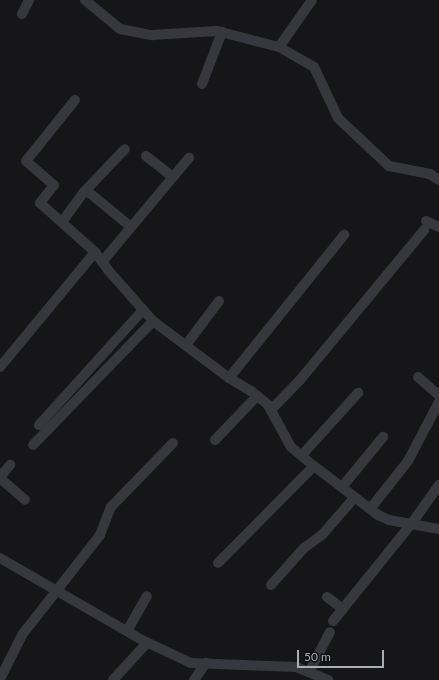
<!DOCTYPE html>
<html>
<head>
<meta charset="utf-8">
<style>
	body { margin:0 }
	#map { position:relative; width:439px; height:680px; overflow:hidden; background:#161618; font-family:Lato,sans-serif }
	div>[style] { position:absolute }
	.minor>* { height:10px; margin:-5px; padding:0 5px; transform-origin:5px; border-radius:5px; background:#37383d }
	span { translate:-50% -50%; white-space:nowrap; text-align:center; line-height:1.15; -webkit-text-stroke:3px #111113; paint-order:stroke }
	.scale { position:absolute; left:297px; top:650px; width:87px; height:18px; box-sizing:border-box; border:2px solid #a8adb8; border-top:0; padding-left:5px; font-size:12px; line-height:14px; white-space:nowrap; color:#a8adb8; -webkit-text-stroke:3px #111113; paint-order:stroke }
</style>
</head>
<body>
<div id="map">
	<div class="minor">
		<i style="left:85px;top:0;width:45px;rotate:39.6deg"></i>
		<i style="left:120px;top:29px;width:33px;rotate:11deg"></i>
		<i style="left:152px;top:35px;width:65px;rotate:-3.5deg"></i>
		<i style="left:217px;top:31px;width:64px;rotate:14.5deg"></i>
		<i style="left:279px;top:47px;width:40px;rotate:29.7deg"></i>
		<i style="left:314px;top:67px;width:56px;rotate:64.8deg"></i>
		<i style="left:338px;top:118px;width:70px;rotate:43.3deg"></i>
		<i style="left:389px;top:166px;width:42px;rotate:11deg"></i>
		<i style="left:430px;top:174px;width:11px;rotate:34deg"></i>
		<i style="left:22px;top:14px;width:16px;rotate:-63deg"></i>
		<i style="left:279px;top:47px;width:57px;rotate:-54.9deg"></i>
		<i style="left:202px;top:84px;width:56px;rotate:-69deg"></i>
		<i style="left:75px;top:100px;width:78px;rotate:128.8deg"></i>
		<i style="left:26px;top:161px;width:37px;rotate:41deg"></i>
		<i style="left:54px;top:185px;width:23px;rotate:128deg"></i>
		<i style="left:40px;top:203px;width:74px;rotate:41.7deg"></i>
		<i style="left:146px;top:156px;width:34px;rotate:38deg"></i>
		<i style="left:86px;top:190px;width:58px;rotate:39.4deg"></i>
		<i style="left:426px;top:221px;width:14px;rotate:25deg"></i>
		<i style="left:62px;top:222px;width:37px;rotate:-54deg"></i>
		<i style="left:84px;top:192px;width:59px;rotate:-46.4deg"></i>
		<i style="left:102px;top:262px;width:136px;rotate:-50.1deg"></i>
		<i style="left:186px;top:345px;width:55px;rotate:-53.1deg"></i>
		<i style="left:0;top:367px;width:149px;rotate:-50.4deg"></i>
		<i style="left:95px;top:252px;width:22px;rotate:54deg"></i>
		<i style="left:108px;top:270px;width:68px;rotate:48.6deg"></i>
		<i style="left:153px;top:321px;width:95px;rotate:36.9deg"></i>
		<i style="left:229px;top:378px;width:26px;rotate:31deg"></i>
		<i style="left:251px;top:391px;width:22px;rotate:39deg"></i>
		<i style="left:268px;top:405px;width:48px;rotate:61.3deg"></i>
		<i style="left:291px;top:447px;width:30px;rotate:40deg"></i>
		<i style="left:314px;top:466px;width:81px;rotate:37.4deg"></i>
		<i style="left:378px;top:515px;width:12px;rotate:24deg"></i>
		<i style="left:389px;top:520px;width:51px;rotate:10.2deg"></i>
		<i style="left:418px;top:377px;width:28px;rotate:41deg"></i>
		<i style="left:229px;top:378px;width:184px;rotate:-51.2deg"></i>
		<i style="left:271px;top:410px;width:42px;rotate:-46deg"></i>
		<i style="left:300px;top:380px;width:195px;rotate:-50.4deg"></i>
		<i style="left:39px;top:425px;width:155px;rotate:-47.9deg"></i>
		<i style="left:215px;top:440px;width:61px;rotate:-46.3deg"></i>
		<i style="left:33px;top:445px;width:173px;rotate:-45.9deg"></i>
		<i style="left:302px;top:455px;width:84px;rotate:-47.9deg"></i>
		<i style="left:0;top:477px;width:16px;rotate:-50deg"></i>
		<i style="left:0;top:478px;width:33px;rotate:41deg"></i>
		<i style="left:342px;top:487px;width:65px;rotate:-50.6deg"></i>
		<i style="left:370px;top:509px;width:61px;rotate:-51.6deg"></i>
		<i style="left:408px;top:461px;width:67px;rotate:-62.3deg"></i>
		<i style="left:0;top:558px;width:164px;rotate:30deg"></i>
		<i style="left:142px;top:640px;width:54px;rotate:25.1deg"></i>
		<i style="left:191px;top:663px;width:105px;rotate:2.2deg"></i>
		<i style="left:296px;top:667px;width:35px;rotate:22deg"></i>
		<i style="left:218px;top:563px;width:136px;rotate:-45.3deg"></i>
		<i style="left:271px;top:585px;width:50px;rotate:-48.3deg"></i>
		<i style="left:304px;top:548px;width:22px;rotate:-36deg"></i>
		<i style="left:322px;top:535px;width:49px;rotate:-49.1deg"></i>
		<i style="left:327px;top:597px;width:20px;rotate:37deg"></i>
		<i style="left:333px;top:621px;width:126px;rotate:-51.1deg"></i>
		<i style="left:412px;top:523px;width:47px;rotate:-54.6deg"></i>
		<i style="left:127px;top:631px;width:40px;rotate:-60.3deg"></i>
		<i style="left:309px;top:672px;width:45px;rotate:-62.3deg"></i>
		<i style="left:0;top:679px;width:49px;rotate:-63.4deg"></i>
		<i style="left:22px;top:635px;width:127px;rotate:-52deg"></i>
		<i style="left:100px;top:535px;width:30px;rotate:-69deg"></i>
		<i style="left:111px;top:507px;width:89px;rotate:-45.9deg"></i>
		<i style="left:113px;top:680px;width:50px;rotate:-47.4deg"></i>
		<i style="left:194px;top:680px;width:21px;rotate:-55deg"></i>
	</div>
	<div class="scale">50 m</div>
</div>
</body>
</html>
